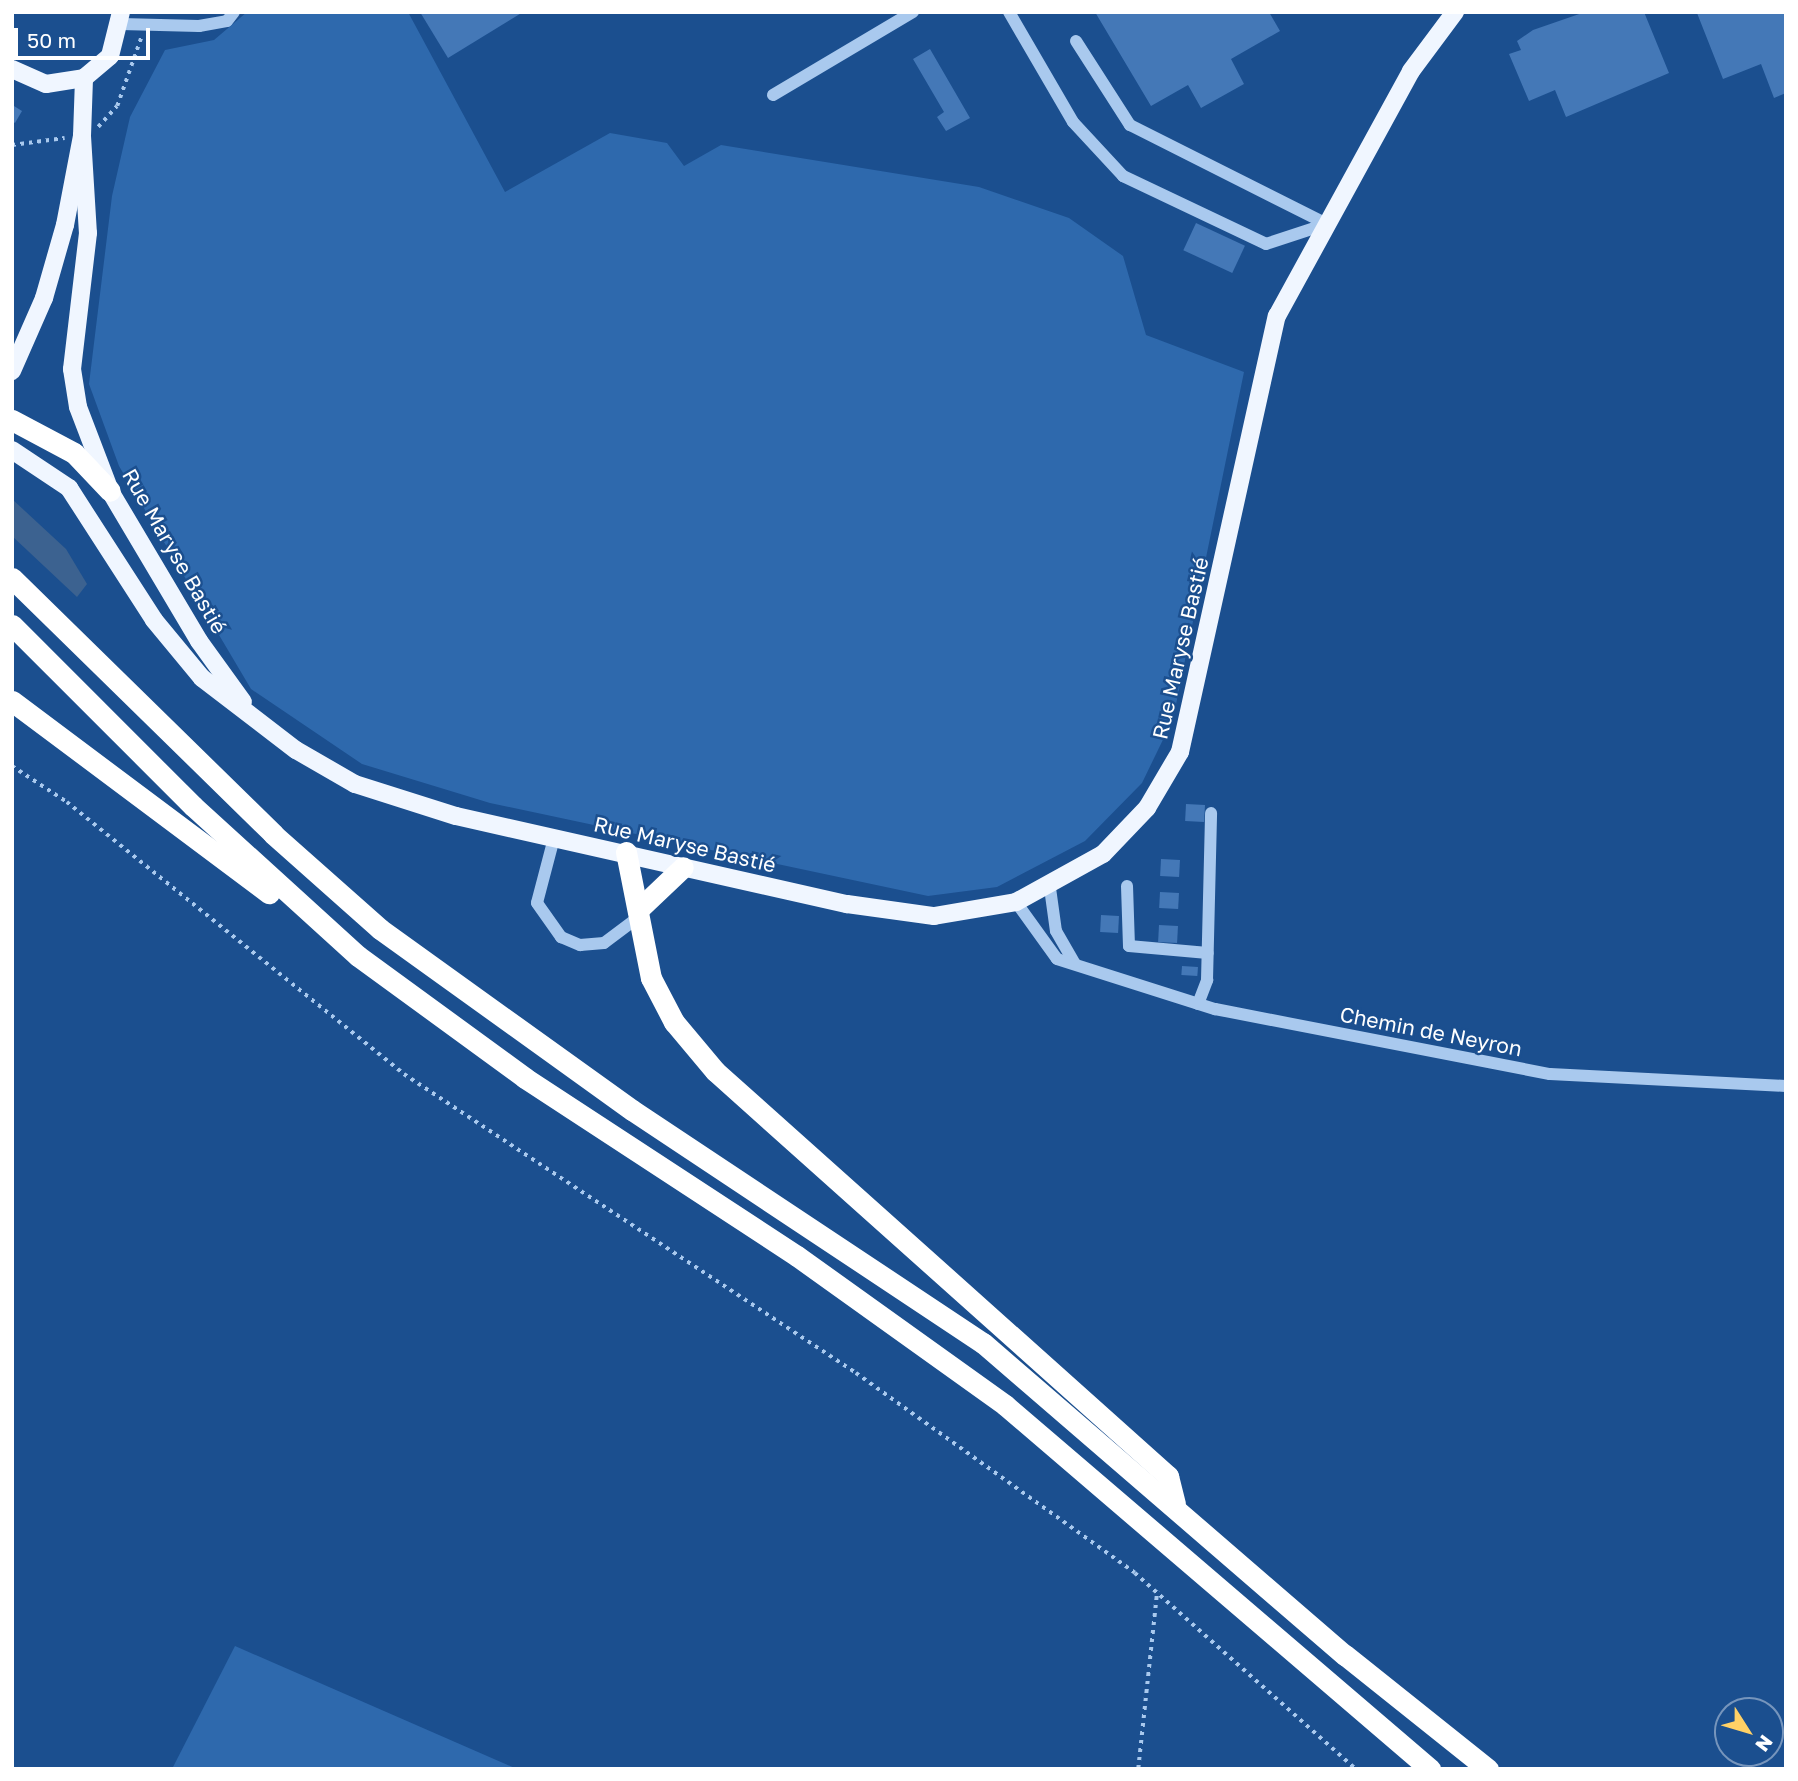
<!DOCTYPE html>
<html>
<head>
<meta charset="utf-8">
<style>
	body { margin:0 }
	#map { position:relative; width:1798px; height:1781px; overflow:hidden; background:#1b4f8f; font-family:"Golos Text",sans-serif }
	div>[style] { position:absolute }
	.green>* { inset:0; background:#2e69ad }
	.water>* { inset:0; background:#3c6290 }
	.building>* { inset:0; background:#4478b7; transform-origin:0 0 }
	.path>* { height:3.5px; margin-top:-1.75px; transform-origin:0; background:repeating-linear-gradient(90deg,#a9c9ee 0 3.5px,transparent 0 8.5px) }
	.minor>* { height:12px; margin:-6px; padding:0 6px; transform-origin:6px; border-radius:6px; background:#a9c9ee }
	.major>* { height:18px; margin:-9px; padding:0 9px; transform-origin:9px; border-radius:9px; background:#f0f6ff }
	.highway>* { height:21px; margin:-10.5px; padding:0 10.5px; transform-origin:10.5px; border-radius:10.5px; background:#fff }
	span { translate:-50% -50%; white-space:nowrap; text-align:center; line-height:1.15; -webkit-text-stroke:5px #1b4f8f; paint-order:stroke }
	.street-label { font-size:21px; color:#fff }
	.frame { position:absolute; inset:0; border:14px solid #fff; pointer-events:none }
	.north { position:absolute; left:1714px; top:1697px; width:70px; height:70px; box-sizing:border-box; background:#1b4f8f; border:2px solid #7695bc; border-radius:50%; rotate:127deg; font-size:19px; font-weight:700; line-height:28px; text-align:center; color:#fff }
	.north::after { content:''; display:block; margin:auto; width:24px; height:32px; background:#ffd166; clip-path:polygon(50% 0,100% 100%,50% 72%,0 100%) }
	.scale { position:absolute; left:14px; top:28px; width:136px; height:32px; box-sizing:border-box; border:4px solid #fff; border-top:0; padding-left:9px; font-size:21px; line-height:24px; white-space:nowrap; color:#fff; -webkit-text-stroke:5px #1b4f8f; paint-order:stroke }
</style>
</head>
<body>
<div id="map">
	<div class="green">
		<i style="clip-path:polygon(247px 12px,408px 12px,505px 192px,610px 133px,667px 143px,684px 166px,721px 145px,979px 187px,1069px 218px,1123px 256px,1146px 335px,1244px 372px,1173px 719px,1142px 783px,1085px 841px,997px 887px,928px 896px,490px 803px,362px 764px,251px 689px,119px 466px,89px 384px,112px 196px,130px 117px,165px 50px,214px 40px)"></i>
		<i style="clip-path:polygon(235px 1646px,517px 1769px,172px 1769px)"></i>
	</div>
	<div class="water">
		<i style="clip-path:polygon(12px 499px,66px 549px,87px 584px,77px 597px,12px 536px)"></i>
	</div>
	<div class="building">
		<i style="clip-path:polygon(420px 12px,523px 12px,448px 58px)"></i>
		<i style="clip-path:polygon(1095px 12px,1269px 12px,1280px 31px,1231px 59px,1244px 84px,1201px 108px,1188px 85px,1151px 106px)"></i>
		<i style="clip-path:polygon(1585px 12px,1644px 12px,1669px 73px,1566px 117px,1555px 90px,1529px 101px,1509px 54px,1521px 50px,1517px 41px,1533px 30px)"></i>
		<i style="clip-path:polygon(1786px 12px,1786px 93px,1774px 98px,1761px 64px,1723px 79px,1697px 13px)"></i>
		<i style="clip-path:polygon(930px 49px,970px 118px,946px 131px,937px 117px,944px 112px,913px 59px)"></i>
		<i style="clip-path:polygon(14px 106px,22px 111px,15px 123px,12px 121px)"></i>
		<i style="left:1196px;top:223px;width:54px;height:30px;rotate:25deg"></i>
		<i style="left:1186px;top:804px;width:19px;height:17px;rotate:3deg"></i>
		<i style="left:1161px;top:859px;width:19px;height:17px;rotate:3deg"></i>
		<i style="left:1160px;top:892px;width:19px;height:16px;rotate:3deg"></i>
		<i style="left:1101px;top:915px;width:18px;height:17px;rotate:3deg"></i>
		<i style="left:1159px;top:925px;width:19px;height:17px;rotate:3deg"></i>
		<i style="left:1182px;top:966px;width:16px;height:9px;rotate:4deg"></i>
	</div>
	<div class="path">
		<i style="left:98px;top:127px;width:28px;rotate:-48deg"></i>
		<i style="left:117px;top:106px;width:72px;rotate:-70.6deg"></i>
		<i style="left:12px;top:145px;width:53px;rotate:-7.5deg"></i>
		<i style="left:12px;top:766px;width:66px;rotate:33.2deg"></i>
		<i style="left:67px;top:802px;width:433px;rotate:38.9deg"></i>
		<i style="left:404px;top:1074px;width:542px;rotate:33.48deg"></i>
		<i style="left:856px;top:1373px;width:343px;rotate:35.6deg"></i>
		<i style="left:1135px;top:1573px;width:295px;rotate:41.6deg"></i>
		<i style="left:1138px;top:1769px;width:179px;rotate:-83.9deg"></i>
	</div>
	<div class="minor">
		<i style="left:1009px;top:12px;width:127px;rotate:59.8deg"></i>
		<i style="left:1073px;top:122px;width:74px;rotate:47.2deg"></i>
		<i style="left:1123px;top:176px;width:158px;rotate:25.4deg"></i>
		<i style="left:1266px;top:244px;width:64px;rotate:-18.2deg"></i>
		<i style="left:121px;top:24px;width:78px;rotate:1.5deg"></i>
		<i style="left:199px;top:26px;width:28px;rotate:-10deg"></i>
		<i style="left:227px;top:21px;width:11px;rotate:-52deg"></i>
		<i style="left:1076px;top:41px;width:100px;rotate:57.3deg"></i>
		<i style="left:1130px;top:125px;width:220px;rotate:26.7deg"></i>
		<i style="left:773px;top:95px;width:163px;rotate:-30.7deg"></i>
		<i style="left:554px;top:838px;width:67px;rotate:104.7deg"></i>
		<i style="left:537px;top:903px;width:42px;rotate:54.8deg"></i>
		<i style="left:561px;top:937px;width:21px;rotate:23deg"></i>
		<i style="left:580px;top:945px;width:24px;rotate:-5deg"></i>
		<i style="left:604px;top:943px;width:45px;rotate:-36.9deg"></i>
		<i style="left:1127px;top:886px;width:60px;rotate:88.1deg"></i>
		<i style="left:1129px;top:946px;width:79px;rotate:5.1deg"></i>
		<i style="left:1050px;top:888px;width:43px;rotate:82.1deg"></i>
		<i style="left:1056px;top:931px;width:38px;rotate:60deg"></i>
		<i style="left:1016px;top:902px;width:70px;rotate:54.3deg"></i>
		<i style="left:1057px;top:959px;width:166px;rotate:17.6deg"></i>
		<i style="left:1215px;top:1009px;width:341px;rotate:11deg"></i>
		<i style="left:1550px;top:1074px;width:236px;rotate:2.9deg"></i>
		<i style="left:1198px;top:1004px;width:26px;rotate:-69deg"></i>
		<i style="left:1207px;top:980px;width:167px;rotate:-88.6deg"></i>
	</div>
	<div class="major">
		<i style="left:12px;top:69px;width:37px;rotate:24deg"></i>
		<i style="left:46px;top:84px;width:38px;rotate:-9deg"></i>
		<i style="left:84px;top:78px;width:34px;rotate:-40deg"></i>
		<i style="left:110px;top:56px;width:45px;rotate:-76deg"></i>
		<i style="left:82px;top:136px;width:97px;rotate:86.5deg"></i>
		<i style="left:88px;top:233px;width:137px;rotate:96.7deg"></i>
		<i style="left:72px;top:369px;width:38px;rotate:81deg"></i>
		<i style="left:78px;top:407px;width:90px;rotate:69.1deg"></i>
		<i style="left:110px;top:491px;width:174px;rotate:59.3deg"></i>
		<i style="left:199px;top:641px;width:75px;rotate:54.2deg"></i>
		<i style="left:12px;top:371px;width:80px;rotate:-66.3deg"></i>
		<i style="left:44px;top:298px;width:76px;rotate:-74deg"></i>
		<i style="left:65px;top:225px;width:91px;rotate:-79.2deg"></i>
		<i style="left:82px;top:136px;width:58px;rotate:-88deg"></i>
		<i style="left:12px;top:450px;width:69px;rotate:33.7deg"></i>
		<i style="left:69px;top:488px;width:157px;rotate:57.2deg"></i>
		<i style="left:154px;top:620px;width:75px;rotate:50.4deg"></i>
		<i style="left:202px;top:678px;width:118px;rotate:37.5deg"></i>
		<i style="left:296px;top:750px;width:68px;rotate:30deg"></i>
		<i style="left:355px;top:784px;width:106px;rotate:17.6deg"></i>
		<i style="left:456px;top:816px;width:401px;rotate:12.7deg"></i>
		<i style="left:847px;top:904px;width:88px;rotate:7.9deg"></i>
		<i style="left:934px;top:916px;width:83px;rotate:-9.7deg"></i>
		<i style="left:1016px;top:902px;width:99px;rotate:-28.9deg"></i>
		<i style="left:1103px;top:854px;width:64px;rotate:-46.3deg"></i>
		<i style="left:1147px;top:808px;width:65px;rotate:-59.5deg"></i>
		<i style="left:1180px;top:752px;width:447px;rotate:-77.5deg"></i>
		<i style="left:1277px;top:316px;width:279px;rotate:-61.3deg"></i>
		<i style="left:1411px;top:71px;width:74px;rotate:-53.3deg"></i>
	</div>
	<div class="highway">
		<i style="left:12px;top:420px;width:70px;rotate:28deg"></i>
		<i style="left:74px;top:453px;width:52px;rotate:46.5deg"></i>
		<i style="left:12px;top:578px;width:366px;rotate:44.4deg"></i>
		<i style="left:273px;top:834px;width:143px;rotate:41.6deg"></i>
		<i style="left:380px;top:929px;width:310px;rotate:35.7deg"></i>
		<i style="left:632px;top:1110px;width:421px;rotate:33.6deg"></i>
		<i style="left:983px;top:1343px;width:478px;rotate:40.8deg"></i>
		<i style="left:1345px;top:1655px;width:183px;rotate:38.6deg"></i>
		<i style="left:12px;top:625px;width:256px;rotate:45deg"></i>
		<i style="left:193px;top:806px;width:223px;rotate:42.3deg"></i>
		<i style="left:358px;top:956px;width:207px;rotate:36.1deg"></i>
		<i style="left:525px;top:1078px;width:325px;rotate:33.2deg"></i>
		<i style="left:797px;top:1256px;width:256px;rotate:35.6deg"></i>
		<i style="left:1005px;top:1405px;width:560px;rotate:40.58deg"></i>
		<i style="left:12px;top:701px;width:321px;rotate:36.8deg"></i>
		<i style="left:626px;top:852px;width:128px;rotate:78.8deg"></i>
		<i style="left:651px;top:978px;width:50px;rotate:62.4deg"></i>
		<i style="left:674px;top:1022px;width:64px;rotate:50.1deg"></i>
		<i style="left:715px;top:1071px;width:608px;rotate:41.8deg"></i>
		<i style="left:1168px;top:1476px;width:29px;rotate:76deg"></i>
		<i style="left:640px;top:908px;width:59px;rotate:-43.6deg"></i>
	</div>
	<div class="street-label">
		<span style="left:175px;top:551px;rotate:60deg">Rue Maryse Bastié</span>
		<span style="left:1180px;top:648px;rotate:-77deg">Rue Maryse Bastié</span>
		<span style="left:685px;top:844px;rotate:13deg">Rue Maryse Bastié</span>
		<span style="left:1431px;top:1031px;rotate:11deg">Chemin de Neyron</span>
	</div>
	<div class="frame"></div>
	<div class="north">N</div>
	<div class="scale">50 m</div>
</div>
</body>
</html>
